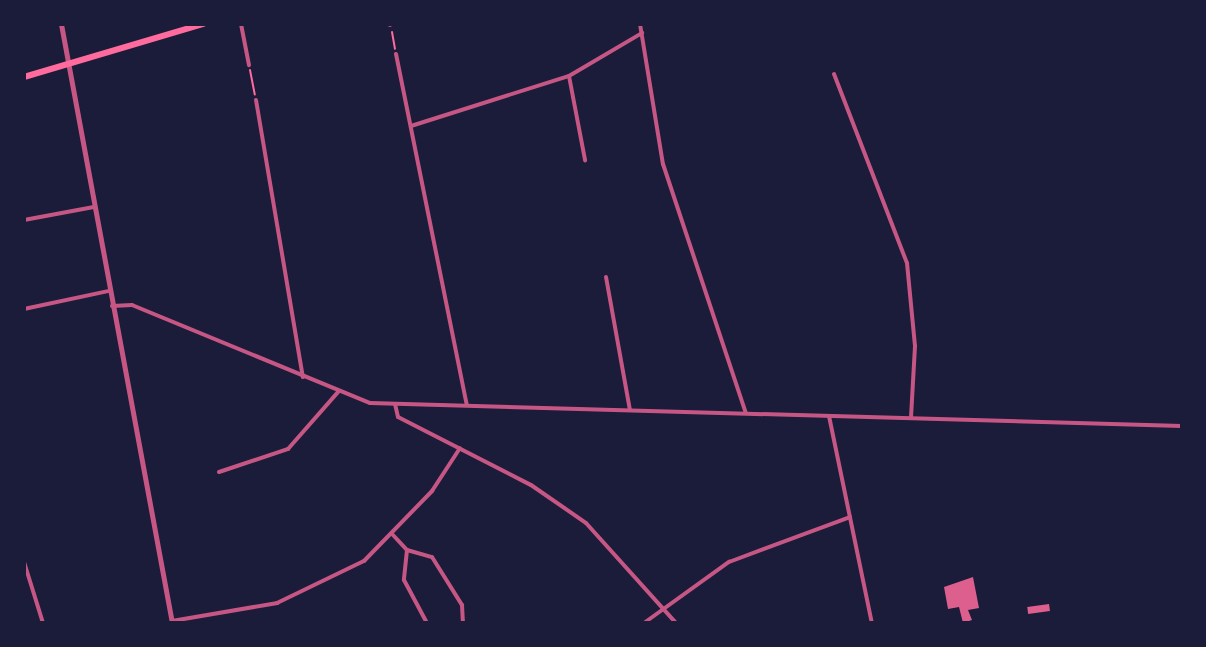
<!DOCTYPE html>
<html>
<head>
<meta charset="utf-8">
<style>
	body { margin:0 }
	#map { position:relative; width:1206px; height:647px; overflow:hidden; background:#1b1b3a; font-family:Mulish,sans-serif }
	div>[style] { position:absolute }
	.building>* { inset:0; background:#dd5f8e; transform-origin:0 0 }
	.path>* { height:2px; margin:-1px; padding:0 1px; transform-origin:1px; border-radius:1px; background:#ff6b9d }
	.minor>* { height:4px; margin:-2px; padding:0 2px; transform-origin:2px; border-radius:2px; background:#c65784 }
	.tertiary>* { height:5px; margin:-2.5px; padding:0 2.5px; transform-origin:2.5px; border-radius:2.5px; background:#c65784 }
	.secondary>* { height:6px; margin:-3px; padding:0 3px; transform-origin:3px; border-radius:3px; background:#ff6b9d }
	span { translate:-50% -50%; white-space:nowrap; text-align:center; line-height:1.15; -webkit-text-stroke:6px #1b1b3a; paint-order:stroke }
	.frame { position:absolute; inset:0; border:26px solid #1b1b3a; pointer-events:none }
</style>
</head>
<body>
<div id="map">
	<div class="building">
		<i style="clip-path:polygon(973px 577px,979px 608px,968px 610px,972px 620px,963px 623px,959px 607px,948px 609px,944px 587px)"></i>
		<i style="left:1049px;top:604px;width:7px;height:22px;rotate:82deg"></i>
	</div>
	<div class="path">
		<i style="left:392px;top:32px;width:17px;rotate:80deg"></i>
		<i style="left:250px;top:70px;width:25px;rotate:79deg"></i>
	</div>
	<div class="minor">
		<i style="left:241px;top:24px;width:42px;rotate:79deg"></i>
		<i style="left:390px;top:24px;width:1px;rotate:90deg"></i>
		<i style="left:640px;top:24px;width:142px;rotate:80.7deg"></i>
		<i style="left:663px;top:164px;width:262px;rotate:71.6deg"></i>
		<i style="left:396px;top:54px;width:358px;rotate:78.6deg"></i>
		<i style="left:834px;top:74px;width:203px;rotate:68.9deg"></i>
		<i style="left:907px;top:263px;width:83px;rotate:84.5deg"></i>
		<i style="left:915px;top:346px;width:72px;rotate:93.2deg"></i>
		<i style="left:569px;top:76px;width:86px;rotate:79.2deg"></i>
		<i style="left:256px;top:100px;width:281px;rotate:80.4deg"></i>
		<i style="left:411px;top:126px;width:166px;rotate:-17.6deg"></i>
		<i style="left:569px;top:76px;width:85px;rotate:-30.5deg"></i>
		<i style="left:24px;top:220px;width:71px;rotate:-10.5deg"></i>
		<i style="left:606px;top:277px;width:135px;rotate:79.8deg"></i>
		<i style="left:112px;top:306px;width:20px;rotate:-3deg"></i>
		<i style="left:132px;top:305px;width:257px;rotate:22.4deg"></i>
		<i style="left:370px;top:403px;width:812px;rotate:1.62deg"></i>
		<i style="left:24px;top:309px;width:87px;rotate:-12deg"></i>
		<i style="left:395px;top:404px;width:13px;rotate:77deg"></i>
		<i style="left:398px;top:417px;width:149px;rotate:27.1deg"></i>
		<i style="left:531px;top:485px;width:67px;rotate:34.6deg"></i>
		<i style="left:586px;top:523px;width:135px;rotate:48deg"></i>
		<i style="left:829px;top:416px;width:211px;rotate:78.3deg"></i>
		<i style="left:219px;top:472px;width:73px;rotate:-18.4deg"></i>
		<i style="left:288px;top:449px;width:76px;rotate:-48.7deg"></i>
		<i style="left:393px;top:535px;width:21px;rotate:47deg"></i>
		<i style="left:407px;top:550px;width:26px;rotate:16deg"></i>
		<i style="left:432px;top:557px;width:57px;rotate:58deg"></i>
		<i style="left:462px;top:605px;width:18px;rotate:87deg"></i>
		<i style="left:407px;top:550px;width:30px;rotate:96deg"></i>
		<i style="left:404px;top:580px;width:49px;rotate:61.9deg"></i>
		<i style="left:24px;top:562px;width:64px;rotate:72.7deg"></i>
		<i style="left:172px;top:621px;width:107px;rotate:-9.7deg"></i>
		<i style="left:277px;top:603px;width:97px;rotate:-25.8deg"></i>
		<i style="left:364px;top:561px;width:98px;rotate:-45.8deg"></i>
		<i style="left:432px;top:491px;width:51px;rotate:-56.9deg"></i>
		<i style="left:644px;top:623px;width:105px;rotate:-35.7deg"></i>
		<i style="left:729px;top:562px;width:129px;rotate:-20.4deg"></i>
	</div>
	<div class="tertiary">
		<i style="left:61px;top:24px;width:609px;rotate:79.5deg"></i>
	</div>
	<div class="secondary">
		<i style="left:24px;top:77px;width:187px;rotate:-16.5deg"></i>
	</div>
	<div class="frame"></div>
</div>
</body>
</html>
